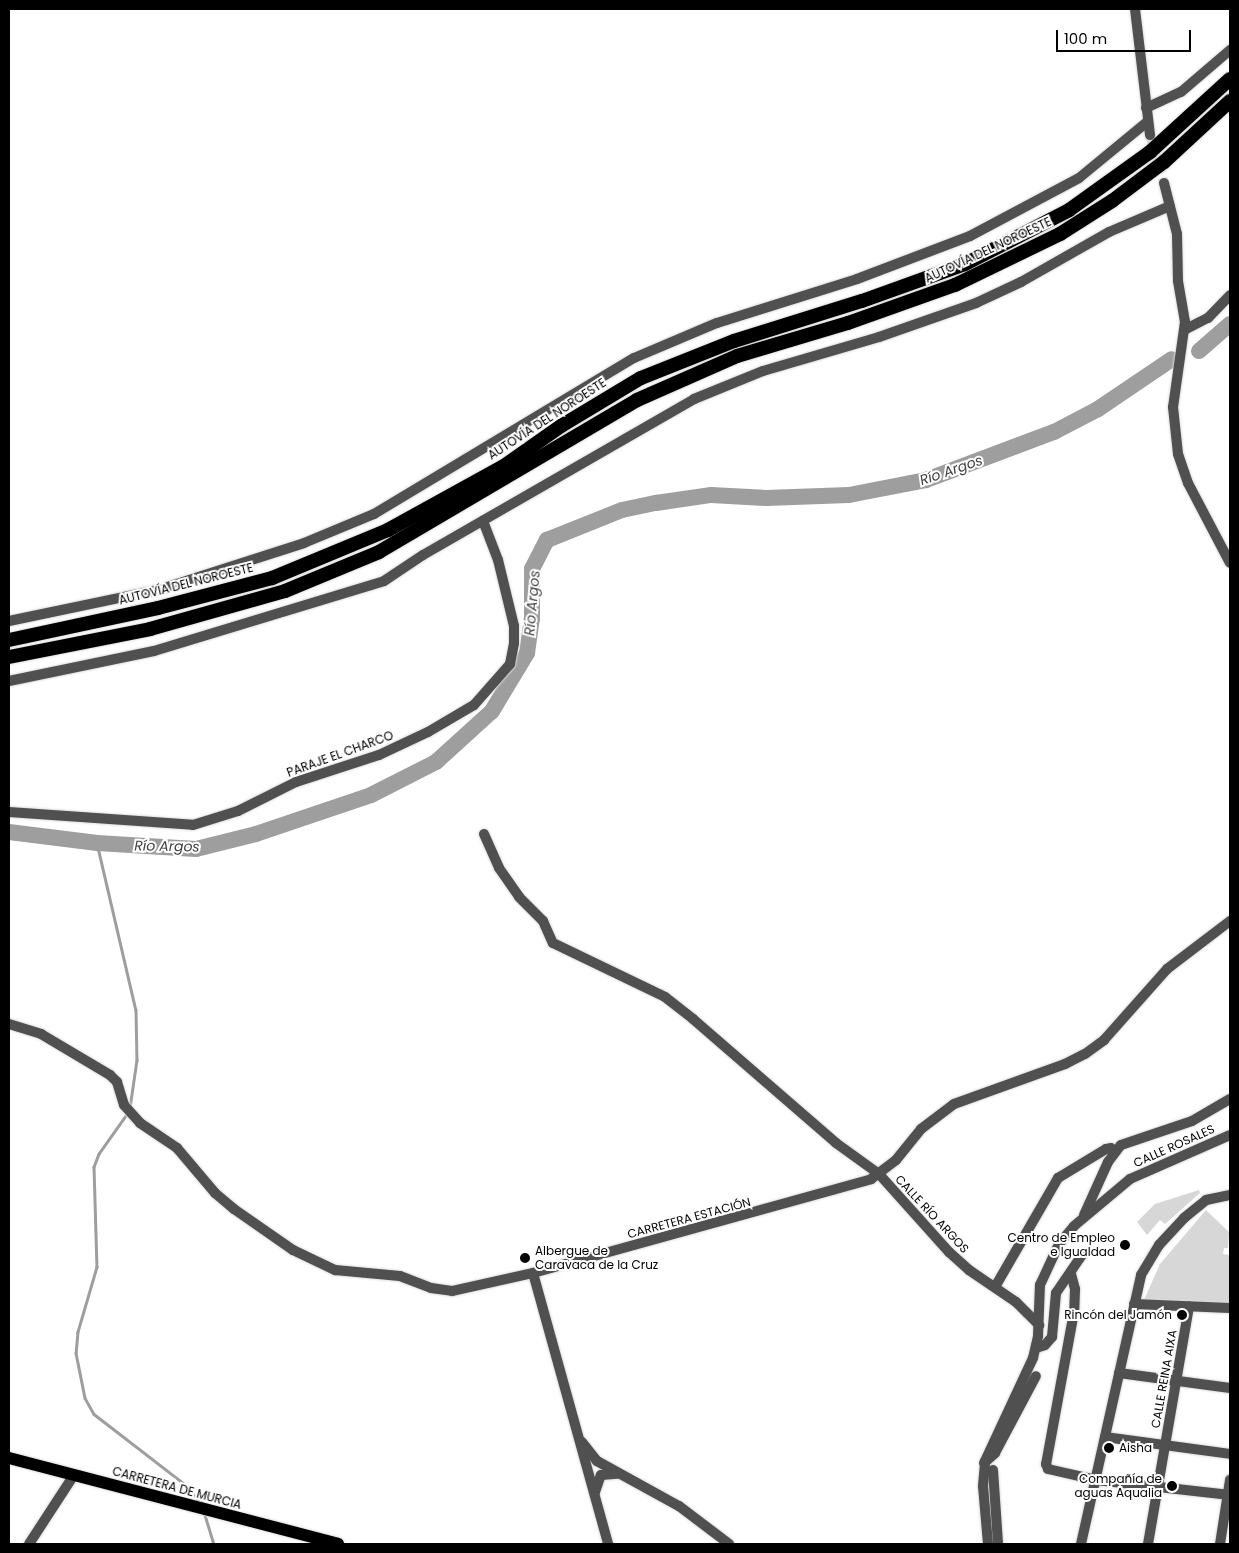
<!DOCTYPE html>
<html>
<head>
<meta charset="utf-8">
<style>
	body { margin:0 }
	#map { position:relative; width:1239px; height:1553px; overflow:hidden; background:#fff; font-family:Poppins,sans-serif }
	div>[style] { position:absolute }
	.green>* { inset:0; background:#d7d7d7 }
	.stream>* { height:2.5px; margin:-1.25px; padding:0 1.25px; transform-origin:1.25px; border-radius:1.25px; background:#9e9e9e }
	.river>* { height:16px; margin:-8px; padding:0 8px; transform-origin:8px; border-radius:8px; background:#9e9e9e }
	.minor-tunnel>* { height:10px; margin-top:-5px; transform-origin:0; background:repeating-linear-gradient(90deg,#d9d9d9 0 10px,transparent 0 15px) }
	.roads { filter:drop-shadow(0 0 1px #dbdbdb) drop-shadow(0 0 1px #dbdbdb) }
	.minor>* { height:10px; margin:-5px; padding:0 5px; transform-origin:5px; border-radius:5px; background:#505050 }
	.major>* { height:12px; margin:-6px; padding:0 6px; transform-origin:6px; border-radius:6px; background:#000 }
	.highway>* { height:14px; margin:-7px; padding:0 7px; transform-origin:7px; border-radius:7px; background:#000 }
	.dots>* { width:14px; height:14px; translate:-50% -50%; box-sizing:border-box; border:2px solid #fff; border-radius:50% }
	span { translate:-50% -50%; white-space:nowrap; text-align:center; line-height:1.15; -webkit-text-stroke:4px #fff; paint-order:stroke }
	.street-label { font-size:12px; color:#000 }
	.poi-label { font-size:12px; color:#000 }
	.right { translate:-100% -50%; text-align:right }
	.left { translate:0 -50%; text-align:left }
	.water-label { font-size:14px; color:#3f3f3f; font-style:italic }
	.frame { position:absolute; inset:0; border:10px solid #000; pointer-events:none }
	.scale { position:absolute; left:1056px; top:30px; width:135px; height:22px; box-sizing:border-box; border:2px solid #000; border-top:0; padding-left:6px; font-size:15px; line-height:18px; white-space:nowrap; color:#000; -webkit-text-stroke:4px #fff; paint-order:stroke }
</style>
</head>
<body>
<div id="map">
	<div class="green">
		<i style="clip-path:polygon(1199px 1190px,1200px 1193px,1165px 1224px,1160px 1220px,1147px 1235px,1137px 1222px,1155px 1204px)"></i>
		<i style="clip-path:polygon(1206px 1210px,1229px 1232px,1228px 1248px,1224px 1248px,1223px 1254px,1230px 1255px,1230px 1304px,1144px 1300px,1160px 1264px)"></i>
	</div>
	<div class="stream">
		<i style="left:97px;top:843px;width:171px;rotate:76.9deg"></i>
		<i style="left:136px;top:1010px;width:50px;rotate:88.9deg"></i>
		<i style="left:137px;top:1060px;width:49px;rotate:98.3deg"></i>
		<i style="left:128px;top:1113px;width:50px;rotate:125.3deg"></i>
		<i style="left:99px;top:1154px;width:14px;rotate:111deg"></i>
		<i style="left:94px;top:1167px;width:100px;rotate:88.3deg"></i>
		<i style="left:97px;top:1267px;width:68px;rotate:106.3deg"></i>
		<i style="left:78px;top:1332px;width:21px;rotate:95deg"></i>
		<i style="left:76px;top:1353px;width:46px;rotate:78.7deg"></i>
		<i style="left:85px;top:1398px;width:18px;rotate:61deg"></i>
		<i style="left:94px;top:1414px;width:111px;rotate:37.7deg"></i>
		<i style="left:182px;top:1482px;width:28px;rotate:46deg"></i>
		<i style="left:205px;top:1515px;width:30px;rotate:73deg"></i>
	</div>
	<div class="river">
		<i style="left:1199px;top:351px;width:41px;rotate:-41.1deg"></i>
		<i style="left:9px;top:832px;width:89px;rotate:7.1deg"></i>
		<i style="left:97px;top:843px;width:99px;rotate:3.5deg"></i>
		<i style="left:196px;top:849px;width:62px;rotate:-14deg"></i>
		<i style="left:256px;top:834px;width:121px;rotate:-18.7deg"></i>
		<i style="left:371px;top:795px;width:73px;rotate:-26.9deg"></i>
		<i style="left:436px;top:762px;width:76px;rotate:-42.3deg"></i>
		<i style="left:492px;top:711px;width:68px;rotate:-58.9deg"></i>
		<i style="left:527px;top:653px;width:34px;rotate:-82deg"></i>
		<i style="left:532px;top:619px;width:50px;rotate:-90deg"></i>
		<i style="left:532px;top:569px;width:33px;rotate:-63deg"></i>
		<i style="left:547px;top:540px;width:81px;rotate:-21.8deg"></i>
		<i style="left:622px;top:510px;width:35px;rotate:-12deg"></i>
		<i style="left:656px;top:503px;width:56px;rotate:-8.3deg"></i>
		<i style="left:711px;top:495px;width:55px;rotate:3.1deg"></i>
		<i style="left:766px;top:498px;width:83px;rotate:-2.1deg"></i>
		<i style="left:849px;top:495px;width:78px;rotate:-11deg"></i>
		<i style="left:926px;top:480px;width:137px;rotate:-20.6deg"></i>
		<i style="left:1054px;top:432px;width:50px;rotate:-27.6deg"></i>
		<i style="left:1098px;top:409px;width:89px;rotate:-34deg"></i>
	</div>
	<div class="minor-tunnel">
		<i style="left:1150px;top:135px;width:50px;rotate:73.7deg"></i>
	</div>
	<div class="roads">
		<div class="minor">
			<i style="left:1135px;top:9px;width:127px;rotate:83.2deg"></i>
			<i style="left:1146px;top:108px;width:38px;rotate:-25deg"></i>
			<i style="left:1181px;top:92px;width:65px;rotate:-40.6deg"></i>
			<i style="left:1164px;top:183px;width:53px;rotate:75.7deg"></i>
			<i style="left:1177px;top:234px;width:47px;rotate:88.8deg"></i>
			<i style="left:1178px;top:281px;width:42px;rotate:80.3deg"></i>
			<i style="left:1185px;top:322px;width:86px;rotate:98deg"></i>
			<i style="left:1173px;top:407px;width:47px;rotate:83.9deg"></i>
			<i style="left:1178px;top:454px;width:31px;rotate:71deg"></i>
			<i style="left:1188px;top:483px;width:90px;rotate:62.3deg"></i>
			<i style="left:1186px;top:329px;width:25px;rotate:-27deg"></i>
			<i style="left:1208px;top:318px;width:32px;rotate:-46deg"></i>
			<i style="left:9px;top:621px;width:152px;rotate:-11.8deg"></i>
			<i style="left:158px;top:590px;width:153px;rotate:-17.8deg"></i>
			<i style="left:304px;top:543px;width:76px;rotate:-22.5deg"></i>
			<i style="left:374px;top:514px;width:303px;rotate:-31deg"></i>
			<i style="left:634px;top:358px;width:90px;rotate:-22.9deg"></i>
			<i style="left:717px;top:323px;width:147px;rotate:-17.4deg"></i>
			<i style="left:857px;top:279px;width:121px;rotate:-20.8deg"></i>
			<i style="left:970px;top:236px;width:123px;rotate:-28deg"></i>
			<i style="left:1079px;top:178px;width:88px;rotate:-39.5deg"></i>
			<i style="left:9px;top:681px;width:148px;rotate:-11.7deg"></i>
			<i style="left:154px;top:651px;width:240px;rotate:-16.9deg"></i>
			<i style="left:384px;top:581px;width:47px;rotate:-33.7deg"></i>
			<i style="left:423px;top:555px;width:313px;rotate:-29.9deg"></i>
			<i style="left:694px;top:399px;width:74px;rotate:-22.1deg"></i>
			<i style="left:763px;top:371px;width:121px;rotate:-16.3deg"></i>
			<i style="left:879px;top:337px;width:103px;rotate:-19.3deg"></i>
			<i style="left:976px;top:303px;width:50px;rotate:-25deg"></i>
			<i style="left:1021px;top:282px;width:101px;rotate:-29.6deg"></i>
			<i style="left:1109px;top:232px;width:66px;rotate:-23.1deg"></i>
			<i style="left:9px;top:812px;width:184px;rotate:4deg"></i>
			<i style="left:193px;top:825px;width:47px;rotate:-17.3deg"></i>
			<i style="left:238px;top:811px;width:65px;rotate:-26.6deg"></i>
			<i style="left:296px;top:782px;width:87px;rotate:-18deg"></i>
			<i style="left:379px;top:755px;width:54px;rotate:-25.1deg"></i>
			<i style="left:428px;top:732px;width:53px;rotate:-30.4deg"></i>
			<i style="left:474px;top:705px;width:55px;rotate:-48.7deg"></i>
			<i style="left:510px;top:664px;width:21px;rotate:-79deg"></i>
			<i style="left:514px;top:643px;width:17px;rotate:-90deg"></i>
			<i style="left:514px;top:626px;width:68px;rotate:-103.6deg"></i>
			<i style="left:498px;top:560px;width:42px;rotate:-111deg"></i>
			<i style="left:484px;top:834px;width:37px;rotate:66deg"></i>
			<i style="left:499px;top:868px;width:35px;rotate:55deg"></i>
			<i style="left:519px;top:897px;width:34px;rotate:45deg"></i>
			<i style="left:543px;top:921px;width:24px;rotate:66deg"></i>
			<i style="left:553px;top:943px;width:124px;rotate:25.7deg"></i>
			<i style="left:665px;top:997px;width:36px;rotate:38deg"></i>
			<i style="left:693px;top:1019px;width:189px;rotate:40.9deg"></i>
			<i style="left:836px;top:1143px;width:53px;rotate:35.8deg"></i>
			<i style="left:879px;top:1174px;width:105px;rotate:48.1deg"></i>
			<i style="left:949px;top:1252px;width:27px;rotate:42deg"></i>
			<i style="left:969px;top:1270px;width:57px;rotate:34.2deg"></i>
			<i style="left:1016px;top:1302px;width:33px;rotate:45deg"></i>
			<i style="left:9px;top:1024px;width:34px;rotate:17deg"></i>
			<i style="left:41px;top:1034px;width:80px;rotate:30.7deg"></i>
			<i style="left:110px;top:1075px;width:10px;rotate:45deg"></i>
			<i style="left:117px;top:1082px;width:24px;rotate:73deg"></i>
			<i style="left:124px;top:1105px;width:24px;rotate:48deg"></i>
			<i style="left:140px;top:1123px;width:45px;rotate:34deg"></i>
			<i style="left:177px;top:1148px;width:59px;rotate:49.8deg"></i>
			<i style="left:215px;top:1193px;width:25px;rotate:40deg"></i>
			<i style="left:234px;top:1209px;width:72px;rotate:34.8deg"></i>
			<i style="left:293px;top:1250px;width:47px;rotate:25.5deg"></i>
			<i style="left:335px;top:1270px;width:65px;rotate:5.3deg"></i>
			<i style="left:400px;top:1276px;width:33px;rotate:21deg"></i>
			<i style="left:431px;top:1288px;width:21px;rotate:8deg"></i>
			<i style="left:452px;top:1291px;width:83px;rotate:-12.5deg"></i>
			<i style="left:533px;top:1273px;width:351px;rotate:-15.5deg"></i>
			<i style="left:871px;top:1179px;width:31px;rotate:-37deg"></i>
			<i style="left:896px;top:1160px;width:40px;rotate:-51deg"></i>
			<i style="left:921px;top:1129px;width:41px;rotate:-37.1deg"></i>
			<i style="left:954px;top:1104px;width:118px;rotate:-19.8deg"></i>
			<i style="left:1065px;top:1064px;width:22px;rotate:-27deg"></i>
			<i style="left:1085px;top:1054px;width:24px;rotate:-36deg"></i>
			<i style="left:1104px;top:1040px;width:95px;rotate:-48.4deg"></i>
			<i style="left:1167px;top:969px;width:79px;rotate:-37.3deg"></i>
			<i style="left:1084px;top:1215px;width:58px;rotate:-65.6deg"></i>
			<i style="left:1108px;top:1162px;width:21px;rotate:-53deg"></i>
			<i style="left:1121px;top:1145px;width:75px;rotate:-18.7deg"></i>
			<i style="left:1192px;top:1121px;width:44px;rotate:-30.1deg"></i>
			<i style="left:533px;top:1273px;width:281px;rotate:74.5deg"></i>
			<i style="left:1071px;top:1274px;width:16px;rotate:75deg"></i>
			<i style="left:1075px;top:1289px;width:23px;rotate:92deg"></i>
			<i style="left:1074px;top:1312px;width:155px;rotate:100.4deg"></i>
			<i style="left:1046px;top:1464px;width:5px;rotate:68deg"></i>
			<i style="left:1048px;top:1469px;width:49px;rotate:12.9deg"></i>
			<i style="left:1096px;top:1480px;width:135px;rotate:6.4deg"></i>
			<i style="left:995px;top:1287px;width:126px;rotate:-60deg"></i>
			<i style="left:1058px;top:1178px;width:56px;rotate:-31.1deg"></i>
			<i style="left:1106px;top:1149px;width:5px;rotate:-11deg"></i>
			<i style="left:1111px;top:1148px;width:6px;rotate:59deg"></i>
			<i style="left:1134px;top:1304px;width:96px;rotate:2.4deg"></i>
			<i style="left:1036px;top:1348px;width:9px;rotate:-18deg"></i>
			<i style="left:1045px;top:1345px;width:11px;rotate:-49deg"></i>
			<i style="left:1052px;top:1337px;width:44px;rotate:-84.8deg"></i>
			<i style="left:1056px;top:1293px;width:46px;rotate:-55.6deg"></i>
			<i style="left:1119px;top:1373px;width:112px;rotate:7.7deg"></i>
			<i style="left:1105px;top:1437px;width:126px;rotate:7.7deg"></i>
			<i style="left:582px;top:1442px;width:24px;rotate:52deg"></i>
			<i style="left:597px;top:1461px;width:94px;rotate:28.8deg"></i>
			<i style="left:679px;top:1506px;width:63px;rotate:37.2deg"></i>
			<i style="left:984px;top:1463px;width:15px;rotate:-42deg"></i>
			<i style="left:995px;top:1453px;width:87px;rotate:-62deg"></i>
			<i style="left:993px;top:1470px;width:74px;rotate:86.1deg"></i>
			<i style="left:595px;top:1492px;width:18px;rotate:-71deg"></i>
			<i style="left:601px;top:1475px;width:16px;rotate:-4deg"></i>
			<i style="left:29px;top:1544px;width:82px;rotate:-56.9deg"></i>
			<i style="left:988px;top:1544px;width:58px;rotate:-94.9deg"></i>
			<i style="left:983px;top:1486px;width:25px;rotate:-85deg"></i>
			<i style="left:985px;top:1461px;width:114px;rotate:-65deg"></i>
			<i style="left:1033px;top:1358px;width:23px;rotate:-77deg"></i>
			<i style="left:1038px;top:1336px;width:51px;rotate:-87.8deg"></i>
			<i style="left:1040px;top:1285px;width:45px;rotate:-65.1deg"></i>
			<i style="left:1059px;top:1244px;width:23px;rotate:-50deg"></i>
			<i style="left:1074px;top:1226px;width:73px;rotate:-40deg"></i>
			<i style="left:1130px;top:1179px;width:109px;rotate:-23.7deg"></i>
			<i style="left:1081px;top:1544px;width:276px;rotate:-77.4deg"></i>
			<i style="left:1141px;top:1275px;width:35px;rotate:-59deg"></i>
			<i style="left:1159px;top:1245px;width:37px;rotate:-47deg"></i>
			<i style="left:1184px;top:1218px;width:28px;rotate:-39deg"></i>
			<i style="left:1206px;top:1200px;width:25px;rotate:-12deg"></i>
			<i style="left:1148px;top:1544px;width:241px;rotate:-80.2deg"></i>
			<i style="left:1220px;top:1544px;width:65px;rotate:-81.1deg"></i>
		</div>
		<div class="major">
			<i style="left:9px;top:1458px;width:340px;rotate:14.6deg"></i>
		</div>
		<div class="highway">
			<i style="left:9px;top:640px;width:152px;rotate:-12.1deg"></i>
			<i style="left:158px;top:608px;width:118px;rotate:-14.7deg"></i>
			<i style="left:272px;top:578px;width:126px;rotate:-22.5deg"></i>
			<i style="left:388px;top:530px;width:132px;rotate:-28.9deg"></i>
			<i style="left:504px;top:466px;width:70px;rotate:-35.1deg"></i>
			<i style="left:561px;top:426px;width:93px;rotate:-31deg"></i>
			<i style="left:641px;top:378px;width:100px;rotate:-21.7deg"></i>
			<i style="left:734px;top:341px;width:134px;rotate:-17.4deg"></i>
			<i style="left:862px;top:301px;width:109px;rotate:-19.8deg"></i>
			<i style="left:965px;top:264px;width:117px;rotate:-27.4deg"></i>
			<i style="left:1069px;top:210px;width:100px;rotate:-35.6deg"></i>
			<i style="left:1150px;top:152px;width:108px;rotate:-42.4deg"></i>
			<i style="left:9px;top:657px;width:144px;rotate:-11.2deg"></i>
			<i style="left:150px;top:629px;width:140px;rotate:-15.7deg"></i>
			<i style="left:285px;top:591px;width:102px;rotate:-22.5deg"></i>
			<i style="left:379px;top:552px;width:299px;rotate:-30.5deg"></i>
			<i style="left:637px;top:400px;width:109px;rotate:-23.7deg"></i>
			<i style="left:737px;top:356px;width:116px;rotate:-16.6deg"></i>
			<i style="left:848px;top:323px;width:114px;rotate:-19.6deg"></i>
			<i style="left:955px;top:285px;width:117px;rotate:-25.9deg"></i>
			<i style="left:1060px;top:234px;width:62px;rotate:-32.4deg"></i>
			<i style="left:1112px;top:201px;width:65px;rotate:-36.9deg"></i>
			<i style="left:1164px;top:162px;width:90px;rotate:-42.7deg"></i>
		</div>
	</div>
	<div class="dots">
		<i style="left:1125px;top:1245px;background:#000"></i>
		<i style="left:525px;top:1258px;background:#000"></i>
		<i style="left:1182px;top:1315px;background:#000"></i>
		<i style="left:1109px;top:1448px;background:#000"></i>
		<i style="left:1172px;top:1486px;background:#000"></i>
	</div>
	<div class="street-label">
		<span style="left:988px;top:250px;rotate:-25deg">AUTOVÍA DEL NOROESTE</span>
		<span style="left:547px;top:419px;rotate:-33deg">AUTOVÍA DEL NOROESTE</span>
		<span style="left:186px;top:584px;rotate:-14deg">AUTOVÍA DEL NOROESTE</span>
		<span style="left:340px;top:754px;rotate:-20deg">PARAJE EL CHARCO</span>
		<span style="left:1174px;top:1146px;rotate:-24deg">CALLE ROSALES</span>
		<span style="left:932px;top:1214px;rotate:47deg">CALLE RÍO ARGOS</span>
		<span style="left:689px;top:1218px;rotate:-15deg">CARRETERA ESTACIÓN</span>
		<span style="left:1164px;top:1379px;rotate:-80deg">CALLE REINA AIXA</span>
		<span style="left:177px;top:1488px;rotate:15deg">CARRETERA DE MURCIA</span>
	</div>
	<div class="poi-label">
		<span class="right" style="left:1115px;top:1245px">Centro de Empleo<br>e Igualdad</span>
		<span class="left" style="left:535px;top:1258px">Albergue de<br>Caravaca de la Cruz</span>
		<span class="right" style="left:1172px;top:1315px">Rincón del Jamón</span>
		<span class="left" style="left:1119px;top:1448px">Aisha</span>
		<span class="right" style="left:1162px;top:1486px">Compañía de<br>aguas Aqualia</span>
	</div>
	<div class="water-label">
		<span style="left:951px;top:470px;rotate:-19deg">Río Argos</span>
		<span style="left:532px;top:603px;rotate:-85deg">Río Argos</span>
		<span style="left:167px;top:846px;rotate:1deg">Río Argos</span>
	</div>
	<div class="frame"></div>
	<div class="scale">100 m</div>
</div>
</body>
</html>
